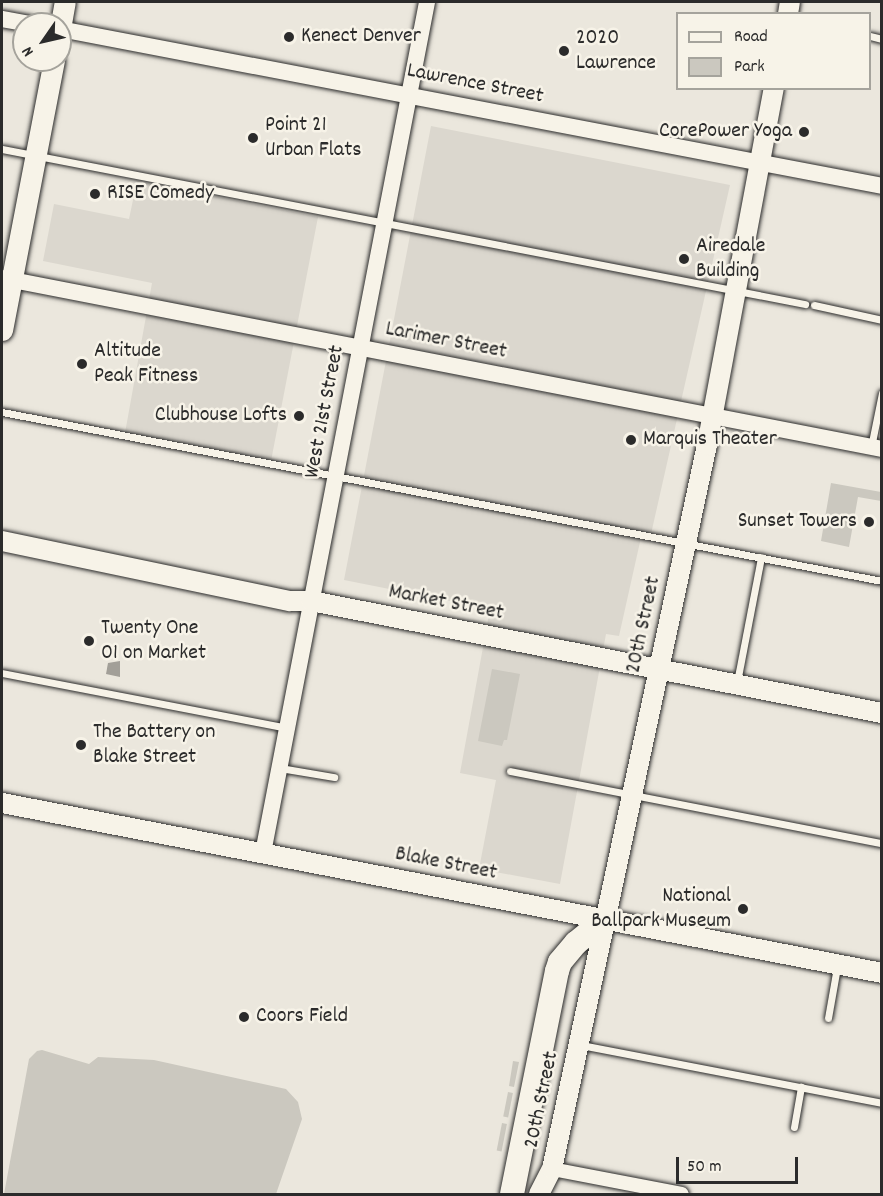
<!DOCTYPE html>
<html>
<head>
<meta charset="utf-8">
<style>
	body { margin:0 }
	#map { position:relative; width:883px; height:1196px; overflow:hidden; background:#ebe7dd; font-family:Dekko,sans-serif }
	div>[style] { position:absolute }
	.built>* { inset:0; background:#dbd7ce }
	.green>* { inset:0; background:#cbc8bf; transform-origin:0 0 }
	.water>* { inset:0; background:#a29f98 }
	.roads { filter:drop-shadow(0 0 2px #2b2b2b) drop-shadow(0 0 2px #2b2b2b) }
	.service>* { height:7px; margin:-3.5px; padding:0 3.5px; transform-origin:3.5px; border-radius:3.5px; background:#f7f3e8 }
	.minor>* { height:14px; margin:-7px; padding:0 7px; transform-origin:7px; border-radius:7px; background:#f7f3e8 }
	.tertiary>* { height:16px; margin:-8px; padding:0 8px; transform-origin:8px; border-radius:8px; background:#f7f3e8 }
	.secondary>* { height:20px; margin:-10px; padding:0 10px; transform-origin:10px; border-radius:10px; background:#f7f3e8 }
	.primary>* { height:21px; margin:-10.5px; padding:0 10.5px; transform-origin:10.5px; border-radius:10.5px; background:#f7f3e8 }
	.motorway>* { height:24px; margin:-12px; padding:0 12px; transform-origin:12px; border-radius:12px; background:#f7f3e8 }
	.dots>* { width:16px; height:16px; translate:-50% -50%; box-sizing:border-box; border:3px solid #f7f3e8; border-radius:50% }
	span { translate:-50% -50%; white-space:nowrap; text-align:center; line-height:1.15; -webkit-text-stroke:5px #f7f3e8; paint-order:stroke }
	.poi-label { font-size:22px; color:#2b2b2b }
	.left { translate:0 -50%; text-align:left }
	.right { translate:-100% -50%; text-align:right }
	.street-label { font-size:22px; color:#2b2b2b }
	.frame { position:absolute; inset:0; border:3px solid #2b2b2b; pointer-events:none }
	.legend { position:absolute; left:676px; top:12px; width:195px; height:78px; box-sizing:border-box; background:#f7f3e8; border:2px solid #a5a39c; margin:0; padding:8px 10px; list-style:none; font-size:18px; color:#2b2b2b }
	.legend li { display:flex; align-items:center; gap:12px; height:30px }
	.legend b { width:30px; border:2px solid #a5a39c }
	.north { position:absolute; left:12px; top:12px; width:60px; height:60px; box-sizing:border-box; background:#f7f3e8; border:2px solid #a5a39c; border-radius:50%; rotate:236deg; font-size:16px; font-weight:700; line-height:24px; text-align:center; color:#2b2b2b }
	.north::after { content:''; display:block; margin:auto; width:21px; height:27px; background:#2b2b2b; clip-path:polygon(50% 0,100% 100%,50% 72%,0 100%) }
	.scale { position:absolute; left:676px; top:1157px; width:122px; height:27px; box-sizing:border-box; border:3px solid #2b2b2b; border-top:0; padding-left:8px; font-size:18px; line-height:21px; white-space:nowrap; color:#2b2b2b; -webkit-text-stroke:4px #f7f3e8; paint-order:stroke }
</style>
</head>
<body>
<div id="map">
	<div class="built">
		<i style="clip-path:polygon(431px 126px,730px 185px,651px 534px,642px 533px,619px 636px,606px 634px,560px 884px,479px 869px,496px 780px,460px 773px,490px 609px,344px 580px)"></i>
		<i style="clip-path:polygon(137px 181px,318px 217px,271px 461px,125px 433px,152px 283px,43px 261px,54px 204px,129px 219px)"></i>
	</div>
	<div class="green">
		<i style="clip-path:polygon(831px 483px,881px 492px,881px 501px,858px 497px,849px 547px,821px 541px)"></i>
		<i style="clip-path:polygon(492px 669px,520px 674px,507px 740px,504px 740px,502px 746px,478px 741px)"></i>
		<i style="clip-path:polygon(42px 1050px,89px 1064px,98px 1057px,154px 1060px,286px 1089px,298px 1102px,302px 1119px,276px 1194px,4px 1194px,29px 1059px,37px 1051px)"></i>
		<i style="clip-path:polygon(513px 1061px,519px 1062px,514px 1087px,509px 1086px)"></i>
		<i style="left:508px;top:1092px;width:5px;height:25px;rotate:11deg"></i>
		<i style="left:502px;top:1123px;width:5px;height:28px;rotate:11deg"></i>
	</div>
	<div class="water">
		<i style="clip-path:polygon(120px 661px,120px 677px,106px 674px,108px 663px)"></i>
	</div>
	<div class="roads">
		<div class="service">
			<i style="left:870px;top:36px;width:12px;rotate:14deg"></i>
			<i style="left:2px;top:149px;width:818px;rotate:10.93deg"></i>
			<i style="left:814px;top:305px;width:70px;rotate:12.4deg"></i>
			<i style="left:2px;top:412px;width:896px;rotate:10.87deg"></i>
			<i style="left:871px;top:447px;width:55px;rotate:-78.5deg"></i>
			<i style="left:2px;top:673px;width:290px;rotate:10.9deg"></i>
			<i style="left:737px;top:682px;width:127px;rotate:-79.1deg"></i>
			<i style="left:280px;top:768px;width:55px;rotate:9.5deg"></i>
			<i style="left:510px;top:771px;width:379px;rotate:11deg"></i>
			<i style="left:828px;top:1018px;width:52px;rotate:-80deg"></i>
			<i style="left:581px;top:1045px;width:307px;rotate:10.9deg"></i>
			<i style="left:794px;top:1127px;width:41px;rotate:-80.1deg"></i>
		</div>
		<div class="minor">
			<i style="left:552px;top:1169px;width:132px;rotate:10.9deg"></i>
		</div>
		<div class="tertiary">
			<i style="left:2px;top:19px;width:29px;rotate:10deg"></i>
			<i style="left:60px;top:29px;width:837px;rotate:10.81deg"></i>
			<i style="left:2px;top:278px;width:896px;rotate:11deg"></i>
			<i style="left:263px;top:853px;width:867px;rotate:-79.09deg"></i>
		</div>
		<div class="secondary">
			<i style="left:788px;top:14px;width:12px;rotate:-81deg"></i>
			<i style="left:2px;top:541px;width:294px;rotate:11.8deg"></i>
			<i style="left:290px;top:601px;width:21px"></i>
			<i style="left:311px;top:601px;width:582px;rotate:11.1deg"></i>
			<i style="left:2px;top:803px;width:896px;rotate:10.93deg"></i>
			<i style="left:539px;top:1194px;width:28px;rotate:-63deg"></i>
			<i style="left:552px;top:1169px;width:740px;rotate:-77.92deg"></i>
			<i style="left:707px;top:445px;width:363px;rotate:-79.4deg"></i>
		</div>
		<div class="primary">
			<i style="left:60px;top:29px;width:27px;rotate:-80deg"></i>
			<i style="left:2px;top:330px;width:275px;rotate:-79.1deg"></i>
		</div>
		<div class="motorway">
			<i style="left:512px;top:1194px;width:227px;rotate:-78.6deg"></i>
			<i style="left:557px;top:971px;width:9px;rotate:-72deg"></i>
			<i style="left:560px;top:962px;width:25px;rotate:-50deg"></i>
			<i style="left:576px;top:943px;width:38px;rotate:-39deg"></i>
		</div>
	</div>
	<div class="dots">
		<i style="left:289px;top:37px;background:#2b2b2b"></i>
		<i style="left:564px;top:51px;background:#2b2b2b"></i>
		<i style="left:804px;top:132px;background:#2b2b2b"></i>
		<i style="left:253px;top:138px;background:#2b2b2b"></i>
		<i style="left:95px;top:194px;background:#2b2b2b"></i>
		<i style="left:684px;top:259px;background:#2b2b2b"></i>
		<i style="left:82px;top:364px;background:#2b2b2b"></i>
		<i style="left:299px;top:416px;background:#2b2b2b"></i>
		<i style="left:631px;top:440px;background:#2b2b2b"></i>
		<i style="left:869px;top:522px;background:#2b2b2b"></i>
		<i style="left:89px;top:641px;background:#2b2b2b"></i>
		<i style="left:81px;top:745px;background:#2b2b2b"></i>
		<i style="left:743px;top:909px;background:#2b2b2b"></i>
		<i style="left:244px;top:1017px;background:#2b2b2b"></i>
	</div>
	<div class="poi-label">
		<span class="left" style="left:301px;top:37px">Kenect Denver</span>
		<span class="left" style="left:576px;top:51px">2020<br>Lawrence</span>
		<span class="left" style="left:265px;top:138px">Point 21<br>Urban Flats</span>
		<span class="right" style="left:792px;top:132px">CorePower Yoga</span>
		<span class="left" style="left:107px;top:194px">RISE Comedy</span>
		<span class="left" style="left:696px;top:259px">Airedale<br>Building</span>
		<span class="left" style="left:94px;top:364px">Altitude<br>Peak Fitness</span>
		<span class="right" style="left:287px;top:416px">Clubhouse Lofts</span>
		<span class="left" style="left:643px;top:440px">Marquis Theater</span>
		<span class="right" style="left:857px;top:522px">Sunset Towers</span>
		<span class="left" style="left:101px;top:641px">Twenty One<br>01 on Market</span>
		<span class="left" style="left:93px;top:745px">The Battery on<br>Blake Street</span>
		<span class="right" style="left:731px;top:909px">National<br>Ballpark Museum</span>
		<span class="left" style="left:256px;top:1017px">Coors Field</span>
	</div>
	<div class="street-label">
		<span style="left:475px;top:84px;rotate:11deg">Lawrence Street</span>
		<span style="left:446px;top:341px;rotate:11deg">Larimer Street</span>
		<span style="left:325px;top:412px;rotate:-79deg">West 21st Street</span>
		<span style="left:446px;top:603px;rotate:11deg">Market Street</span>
		<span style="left:644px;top:625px;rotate:-78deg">20th Street</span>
		<span style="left:446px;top:864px;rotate:11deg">Blake Street</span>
		<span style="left:542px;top:1100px;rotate:-78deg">20th Street</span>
	</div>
	<div class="frame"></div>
	<ul class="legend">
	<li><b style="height:8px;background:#f7f3e8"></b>Road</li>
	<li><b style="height:16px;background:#cbc8bf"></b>Park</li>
	</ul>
	<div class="north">N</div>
	<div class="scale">50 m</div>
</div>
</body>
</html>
